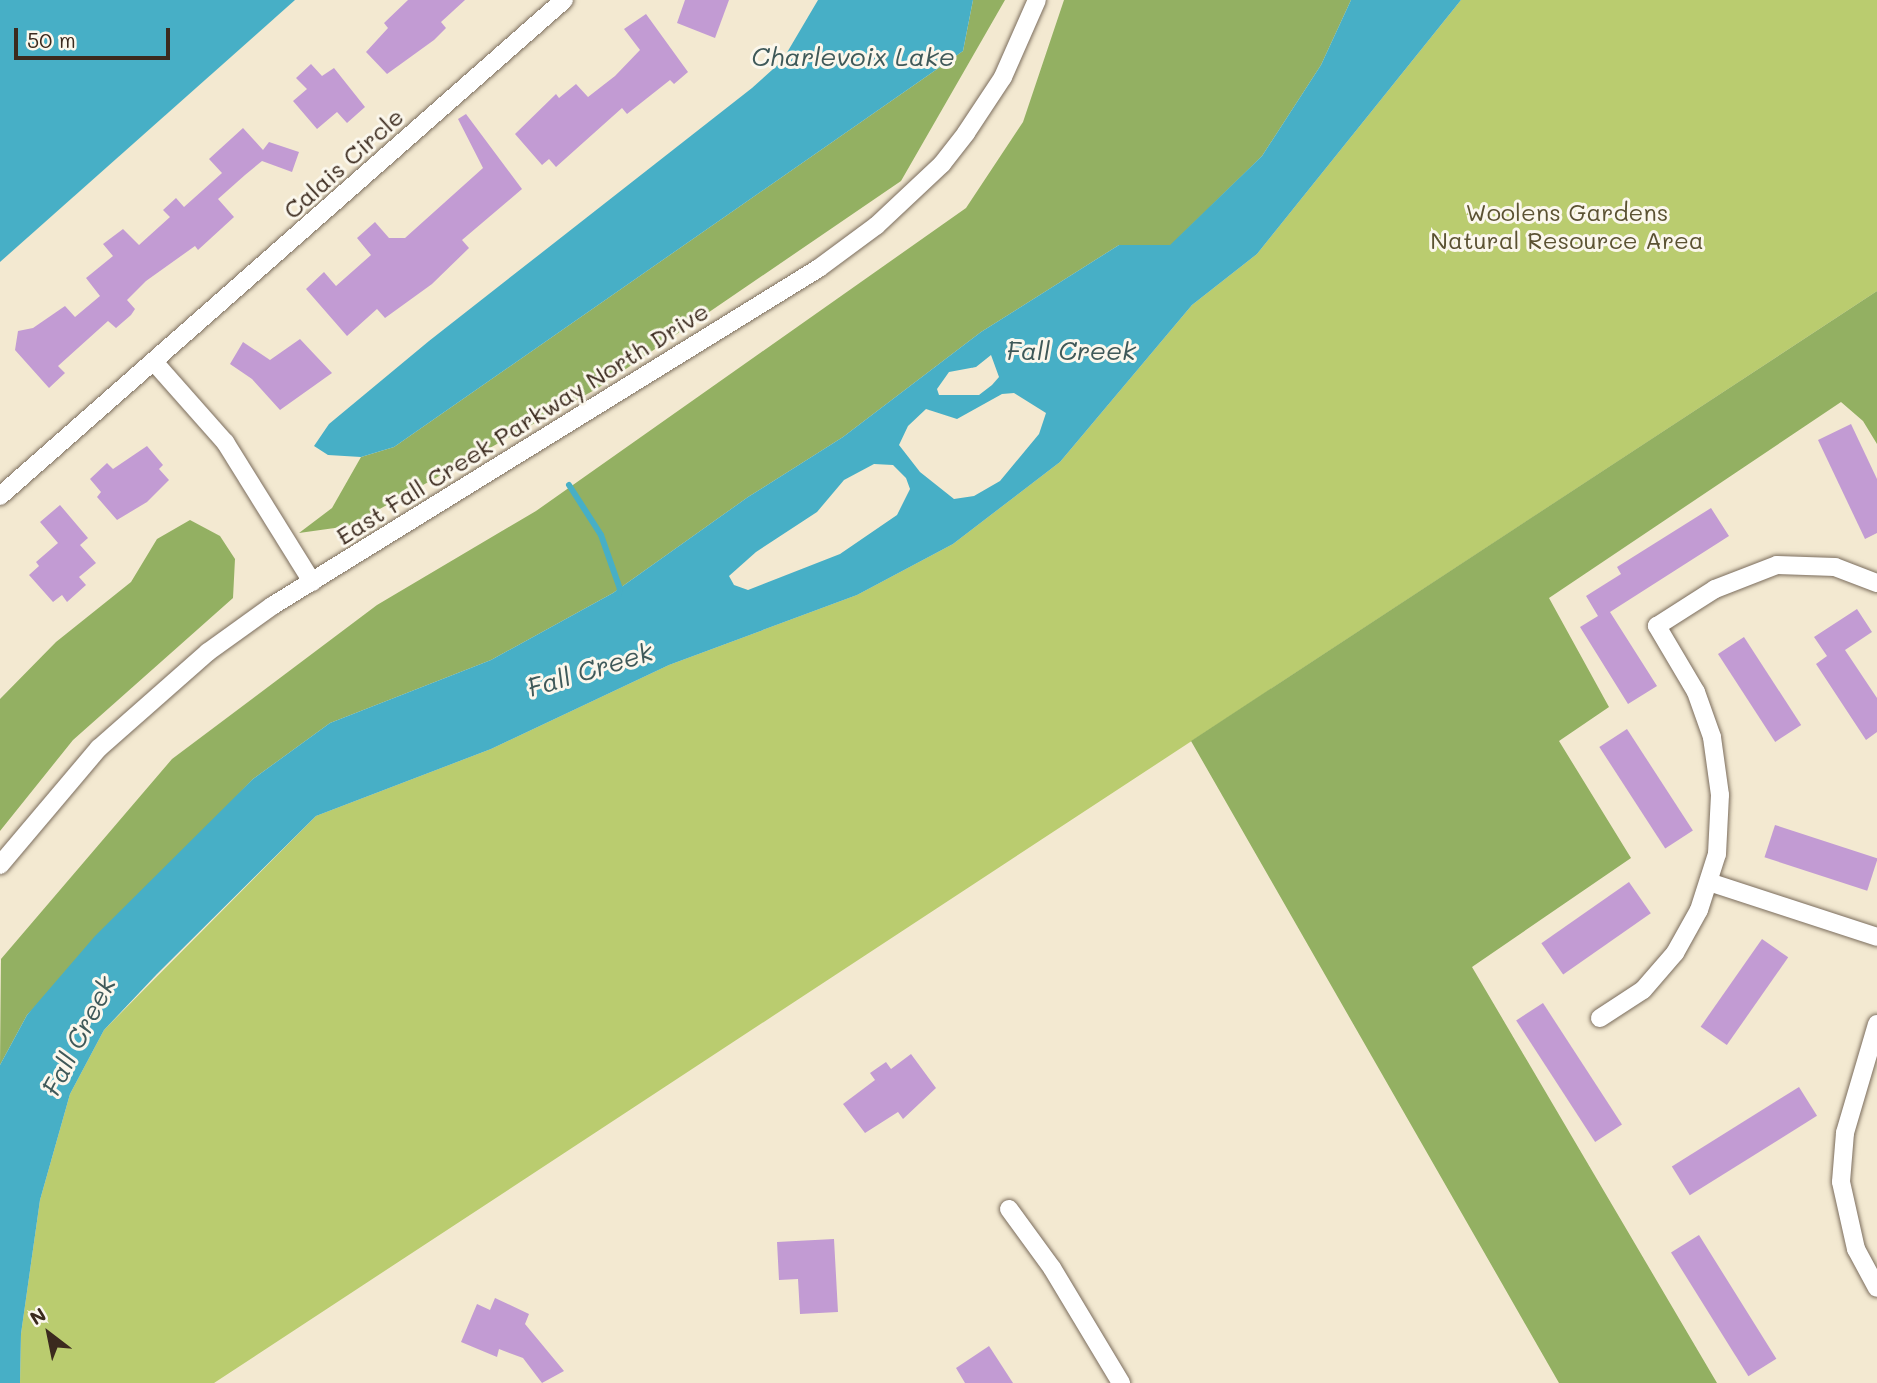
<!DOCTYPE html>
<html>
<head>
<meta charset="utf-8">
<style>
	body { margin:0 }
	#map { position:relative; width:1877px; height:1383px; overflow:hidden; background:#f3e9d1; font-family:Mali,sans-serif }
	div>[style] { position:absolute }
	.green>* { inset:0; background:#bacc6f }
	.forest>* { inset:0; background:#93b062 }
	.water>* { inset:0; background:#47afc6 }
	.stream>* { height:6px; margin:-3px; padding:0 3px; transform-origin:3px; border-radius:3px; background:#47afc6 }
	.building>* { inset:0; background:#c29bd3; transform-origin:0 0 }
	.roads { filter:drop-shadow(0 0 2px #7b6d5d) drop-shadow(0 0 2px #7b6d5d) }
	.minor>* { height:18px; margin:-9px; padding:0 9px; transform-origin:9px; border-radius:9px; background:#fff }
	span { translate:-50% -50%; white-space:nowrap; text-align:center; line-height:1.15; -webkit-text-stroke:6px #fbf7ec; paint-order:stroke }
	.street-label { font-size:24px; color:#3b2a1e }
	.park-label { font-size:24px; color:#5b5232 }
	.water-label { font-size:26px; color:#3f5959; font-style:italic }
	.north { position:absolute; left:14px; top:1299px; width:70px; height:70px; -webkit-text-stroke:5px #fbf7ec; paint-order:stroke; rotate:328deg; font-size:19px; font-weight:700; line-height:28px; text-align:center; color:#3b2a1e }
	.north::after { content:''; display:block; margin:auto; width:24px; height:32px; background:#3b2a1e; clip-path:polygon(50% 0,100% 100%,50% 72%,0 100%) }
	.scale { position:absolute; left:14px; top:28px; width:156px; height:32px; box-sizing:border-box; border:4px solid #3b2a1e; border-top:0; padding-left:9px; font-size:21px; line-height:24px; white-space:nowrap; color:#3b2a1e; -webkit-text-stroke:5px #fbf7ec; paint-order:stroke }
</style>
</head>
<body>
<div id="map">
	<div class="green">
		<i style="clip-path:polygon(1461px 0,1877px 0,1877px 291px,214px 1383px,20px 1383px,21px 1334px,40px 1200px,70px 1094px,104px 1030px,316px 816px,491px 749px,669px 665px,857px 595px,953px 544px,1060px 462px,1192px 305px,1257px 254px)"></i>
	</div>
	<div class="forest">
		<i style="clip-path:polygon(973px 0,1005px 0,901px 181px,598px 388px,349px 526px,299px 533px,332px 508px,361px 457px,394px 447px,963px 51px)"></i>
		<i style="clip-path:polygon(1064px 0,1351px 0,1321px 65px,1262px 156px,1170px 246px,1119px 245px,981px 332px,843px 437px,748px 497px,613px 593px,491px 660px,330px 723px,253px 779px,27px 1015px,0 1065px,1px 959px,172px 759px,377px 605px,536px 511px,966px 208px,1023px 122px)"></i>
		<i style="clip-path:polygon(1877px 291px,1877px 444px,1863px 421px,1841px 402px,1549px 598px,1609px 707px,1559px 741px,1631px 858px,1472px 967px,1717px 1383px,1559px 1383px,1191px 741px)"></i>
		<i style="clip-path:polygon(190px 520px,220px 536px,235px 559px,233px 598px,73px 740px,0 831px,0 699px,56px 642px,131px 582px,157px 539px)"></i>
	</div>
	<div class="water">
		<i style="clip-path:polygon(0 0,295px 0,0 262px)"></i>
		<i style="clip-path:polygon(818px 0,973px 0,963px 51px,394px 447px,361px 457px,328px 455px,314px 446px,329px 424px,429px 341px,752px 88px,782px 61px)"></i>
		<i style="clip-path:polygon(evenodd,1351px 0,1461px 0,1257px 254px,1192px 305px,1060px 462px,953px 544px,857px 595px,669px 665px,491px 749px,316px 816px,157px 974px,104px 1030px,70px 1094px,40px 1200px,21px 1334px,20px 1383px,0 1383px,0 1065px,27px 1015px,95px 936px,253px 779px,330px 723px,491px 660px,613px 593px,748px 497px,843px 437px,981px 332px,1119px 245px,1170px 245px,1262px 156px,1321px 65px,1351px 0,991px 355px,999px 377px,992px 385px,979px 395px,939px 395px,937px 389px,949px 372px,976px 367px,991px 355px,1351px 0,1014px 393px,1046px 413px,1039px 434px,1000px 481px,974px 496px,954px 499px,920px 472px,899px 445px,908px 426px,926px 409px,957px 419px,1002px 394px,1014px 393px,1351px 0,874px 464px,893px 465px,906px 478px,910px 489px,897px 515px,840px 554px,748px 590px,734px 585px,729px 576px,756px 552px,817px 512px,844px 480px,874px 464px)"></i>
	</div>
	<div class="stream">
		<i style="left:569px;top:485px;width:59px;rotate:57.4deg"></i>
		<i style="left:601px;top:535px;width:57px;rotate:70.6deg"></i>
		<i style="left:620px;top:589px;width:7px;rotate:106deg"></i>
	</div>
	<div class="building">
		<i style="clip-path:polygon(408px 0,465px 0,441px 22px,446px 28px,434px 40px,387px 74px,366px 52px,388px 28px,384px 23px)"></i>
		<i style="clip-path:polygon(685px 0,729px 0,715px 38px,677px 23px)"></i>
		<i style="clip-path:polygon(646px 14px,688px 72px,674px 84px,670px 80px,627px 114px,622px 108px,556px 167px,549px 159px,542px 165px,515px 134px,556px 94px,559px 98px,576px 84px,588px 97px,615px 76px,640px 50px,624px 29px)"></i>
		<i style="clip-path:polygon(311px 64px,322px 76px,334px 68px,365px 107px,347px 123px,337px 112px,317px 129px,293px 101px,307px 89px,296px 78px)"></i>
		<i style="clip-path:polygon(466px 114px,522px 189px,462px 240px,469px 248px,432px 284px,385px 318px,377px 309px,347px 336px,306px 289px,324px 272px,336px 286px,371px 255px,357px 238px,375px 222px,389px 238px,405px 238px,483px 168px,458px 119px)"></i>
		<i style="clip-path:polygon(243px 128px,263px 150px,269px 142px,299px 152px,292px 172px,262px 161px,245px 175px,218px 199px,234px 217px,198px 250px,195px 246px,146px 281px,127px 300px,135px 309px,131px 315px,116px 328px,108px 321px,58px 366px,65px 373px,49px 388px,15px 350px,18px 331px,33px 328px,65px 306px,75px 317px,100px 296px,86px 278px,113px 256px,103px 244px,123px 229px,139px 245px,170px 217px,163px 210px,176px 198px,184px 207px,222px 173px,209px 159px)"></i>
		<i style="clip-path:polygon(300px 339px,332px 373px,280px 410px,252px 379px,230px 364px,243px 342px,270px 360px)"></i>
		<i style="clip-path:polygon(1851px 424px,1877px 479px,1877px 533px,1865px 539px,1818px 440px)"></i>
		<i style="clip-path:polygon(147px 446px,163px 465px,159px 469px,169px 480px,147px 502px,117px 520px,97px 497px,101px 492px,90px 479px,107px 463px,113px 469px)"></i>
		<i style="clip-path:polygon(60px 505px,88px 538px,80px 545px,96px 563px,79px 577px,86px 585px,67px 602px,62px 595px,53px 602px,29px 575px,39px 566px,36px 562px,58px 543px,40px 522px)"></i>
		<i style="clip-path:polygon(1711px 508px,1729px 536px,1610px 612px,1657px 686px,1628px 704px,1580px 627px,1598px 616px,1586px 596px,1621px 574px,1617px 567px)"></i>
		<i style="clip-path:polygon(1857px 609px,1872px 632px,1845px 650px,1877px 698px,1877px 732px,1866px 740px,1816px 664px,1827px 656px,1814px 637px)"></i>
		<i style="left:1744px;top:637px;width:105px;height:31px;rotate:57deg"></i>
		<i style="left:1627px;top:729px;width:121px;height:33px;rotate:57deg"></i>
		<i style="left:1775px;top:825px;width:108px;height:34px;rotate:18deg"></i>
		<i style="left:1629px;top:882px;width:38px;height:107px;rotate:55deg"></i>
		<i style="left:1762px;top:939px;width:32px;height:107px;rotate:35deg"></i>
		<i style="left:1543px;top:1003px;width:145px;height:32px;rotate:57deg"></i>
		<i style="clip-path:polygon(911px 1054px,936px 1088px,903px 1119px,898px 1112px,865px 1133px,843px 1104px,875px 1080px,870px 1073px,886px 1062px,891px 1069px)"></i>
		<i style="left:1799px;top:1087px;width:34px;height:150px;rotate:58deg"></i>
		<i style="left:1699px;top:1235px;width:146px;height:33px;rotate:58deg"></i>
		<i style="clip-path:polygon(834px 1239px,838px 1312px,800px 1314px,798px 1279px,779px 1280px,777px 1242px)"></i>
		<i style="clip-path:polygon(495px 1298px,529px 1314px,525px 1324px,564px 1371px,542px 1383px,523px 1358px,499px 1349px,497px 1357px,461px 1342px,477px 1304px,490px 1310px)"></i>
		<i style="clip-path:polygon(989px 1346px,1013px 1383px,965px 1383px,956px 1368px)"></i>
	</div>
	<div class="roads">
		<div class="minor">
			<i style="left:155px;top:363px;width:106px;rotate:48.5deg"></i>
			<i style="left:225px;top:442px;width:165px;rotate:58.1deg"></i>
			<i style="left:0;top:496px;width:751px;rotate:-41.33deg"></i>
			<i style="left:0;top:865px;width:153px;rotate:-49.8deg"></i>
			<i style="left:99px;top:748px;width:145px;rotate:-41.4deg"></i>
			<i style="left:208px;top:652px;width:79px;rotate:-35.7deg"></i>
			<i style="left:272px;top:606px;width:643px;rotate:-31.71deg"></i>
			<i style="left:819px;top:268px;width:71px;rotate:-36.4deg"></i>
			<i style="left:876px;top:226px;width:91px;rotate:-43.2deg"></i>
			<i style="left:942px;top:164px;width:39px;rotate:-52deg"></i>
			<i style="left:966px;top:133px;width:67px;rotate:-56.5deg"></i>
			<i style="left:1003px;top:77px;width:84px;rotate:-66.2deg"></i>
			<i style="left:1709px;top:882px;width:177px;rotate:18.1deg"></i>
			<i style="left:1600px;top:1018px;width:51px;rotate:-33.1deg"></i>
			<i style="left:1643px;top:990px;width:49px;rotate:-49.1deg"></i>
			<i style="left:1675px;top:953px;width:49px;rotate:-60.8deg"></i>
			<i style="left:1699px;top:910px;width:59px;rotate:-72.2deg"></i>
			<i style="left:1717px;top:854px;width:59px;rotate:-87.1deg"></i>
			<i style="left:1720px;top:795px;width:59px;rotate:-97.9deg"></i>
			<i style="left:1712px;top:737px;width:48px;rotate:-109.6deg"></i>
			<i style="left:1696px;top:692px;width:77px;rotate:-120.6deg"></i>
			<i style="left:1657px;top:626px;width:69px;rotate:-32.5deg"></i>
			<i style="left:1715px;top:589px;width:66px;rotate:-21.2deg"></i>
			<i style="left:1777px;top:565px;width:58px;rotate:2deg"></i>
			<i style="left:1835px;top:567px;width:45px;rotate:20.9deg"></i>
			<i style="left:1877px;top:1024px;width:114px;rotate:106.4deg"></i>
			<i style="left:1845px;top:1133px;width:49px;rotate:94.7deg"></i>
			<i style="left:1841px;top:1182px;width:69px;rotate:77.4deg"></i>
			<i style="left:1856px;top:1249px;width:44px;rotate:61.7deg"></i>
			<i style="left:1009px;top:1209px;width:73px;rotate:53.9deg"></i>
			<i style="left:1052px;top:1268px;width:134px;rotate:59deg"></i>
		</div>
	</div>
	<div class="street-label">
		<span style="left:343px;top:163px;rotate:-42deg">Calais Circle</span>
		<span style="left:522px;top:423px;rotate:-32deg">East Fall Creek Parkway North Drive</span>
	</div>
	<div class="park-label">
		<span style="left:1567px;top:226px">Woolens Gardens<br>Natural Resource Area</span>
	</div>
	<div class="water-label">
		<span style="left:853px;top:57px">Charlevoix Lake</span>
		<span style="left:1071px;top:351px">Fall Creek</span>
		<span style="left:590px;top:670px;rotate:-17deg">Fall Creek</span>
		<span style="left:79px;top:1036px;rotate:-63deg">Fall Creek</span>
	</div>
	<div class="north">N</div>
	<div class="scale">50 m</div>
</div>
</body>
</html>
